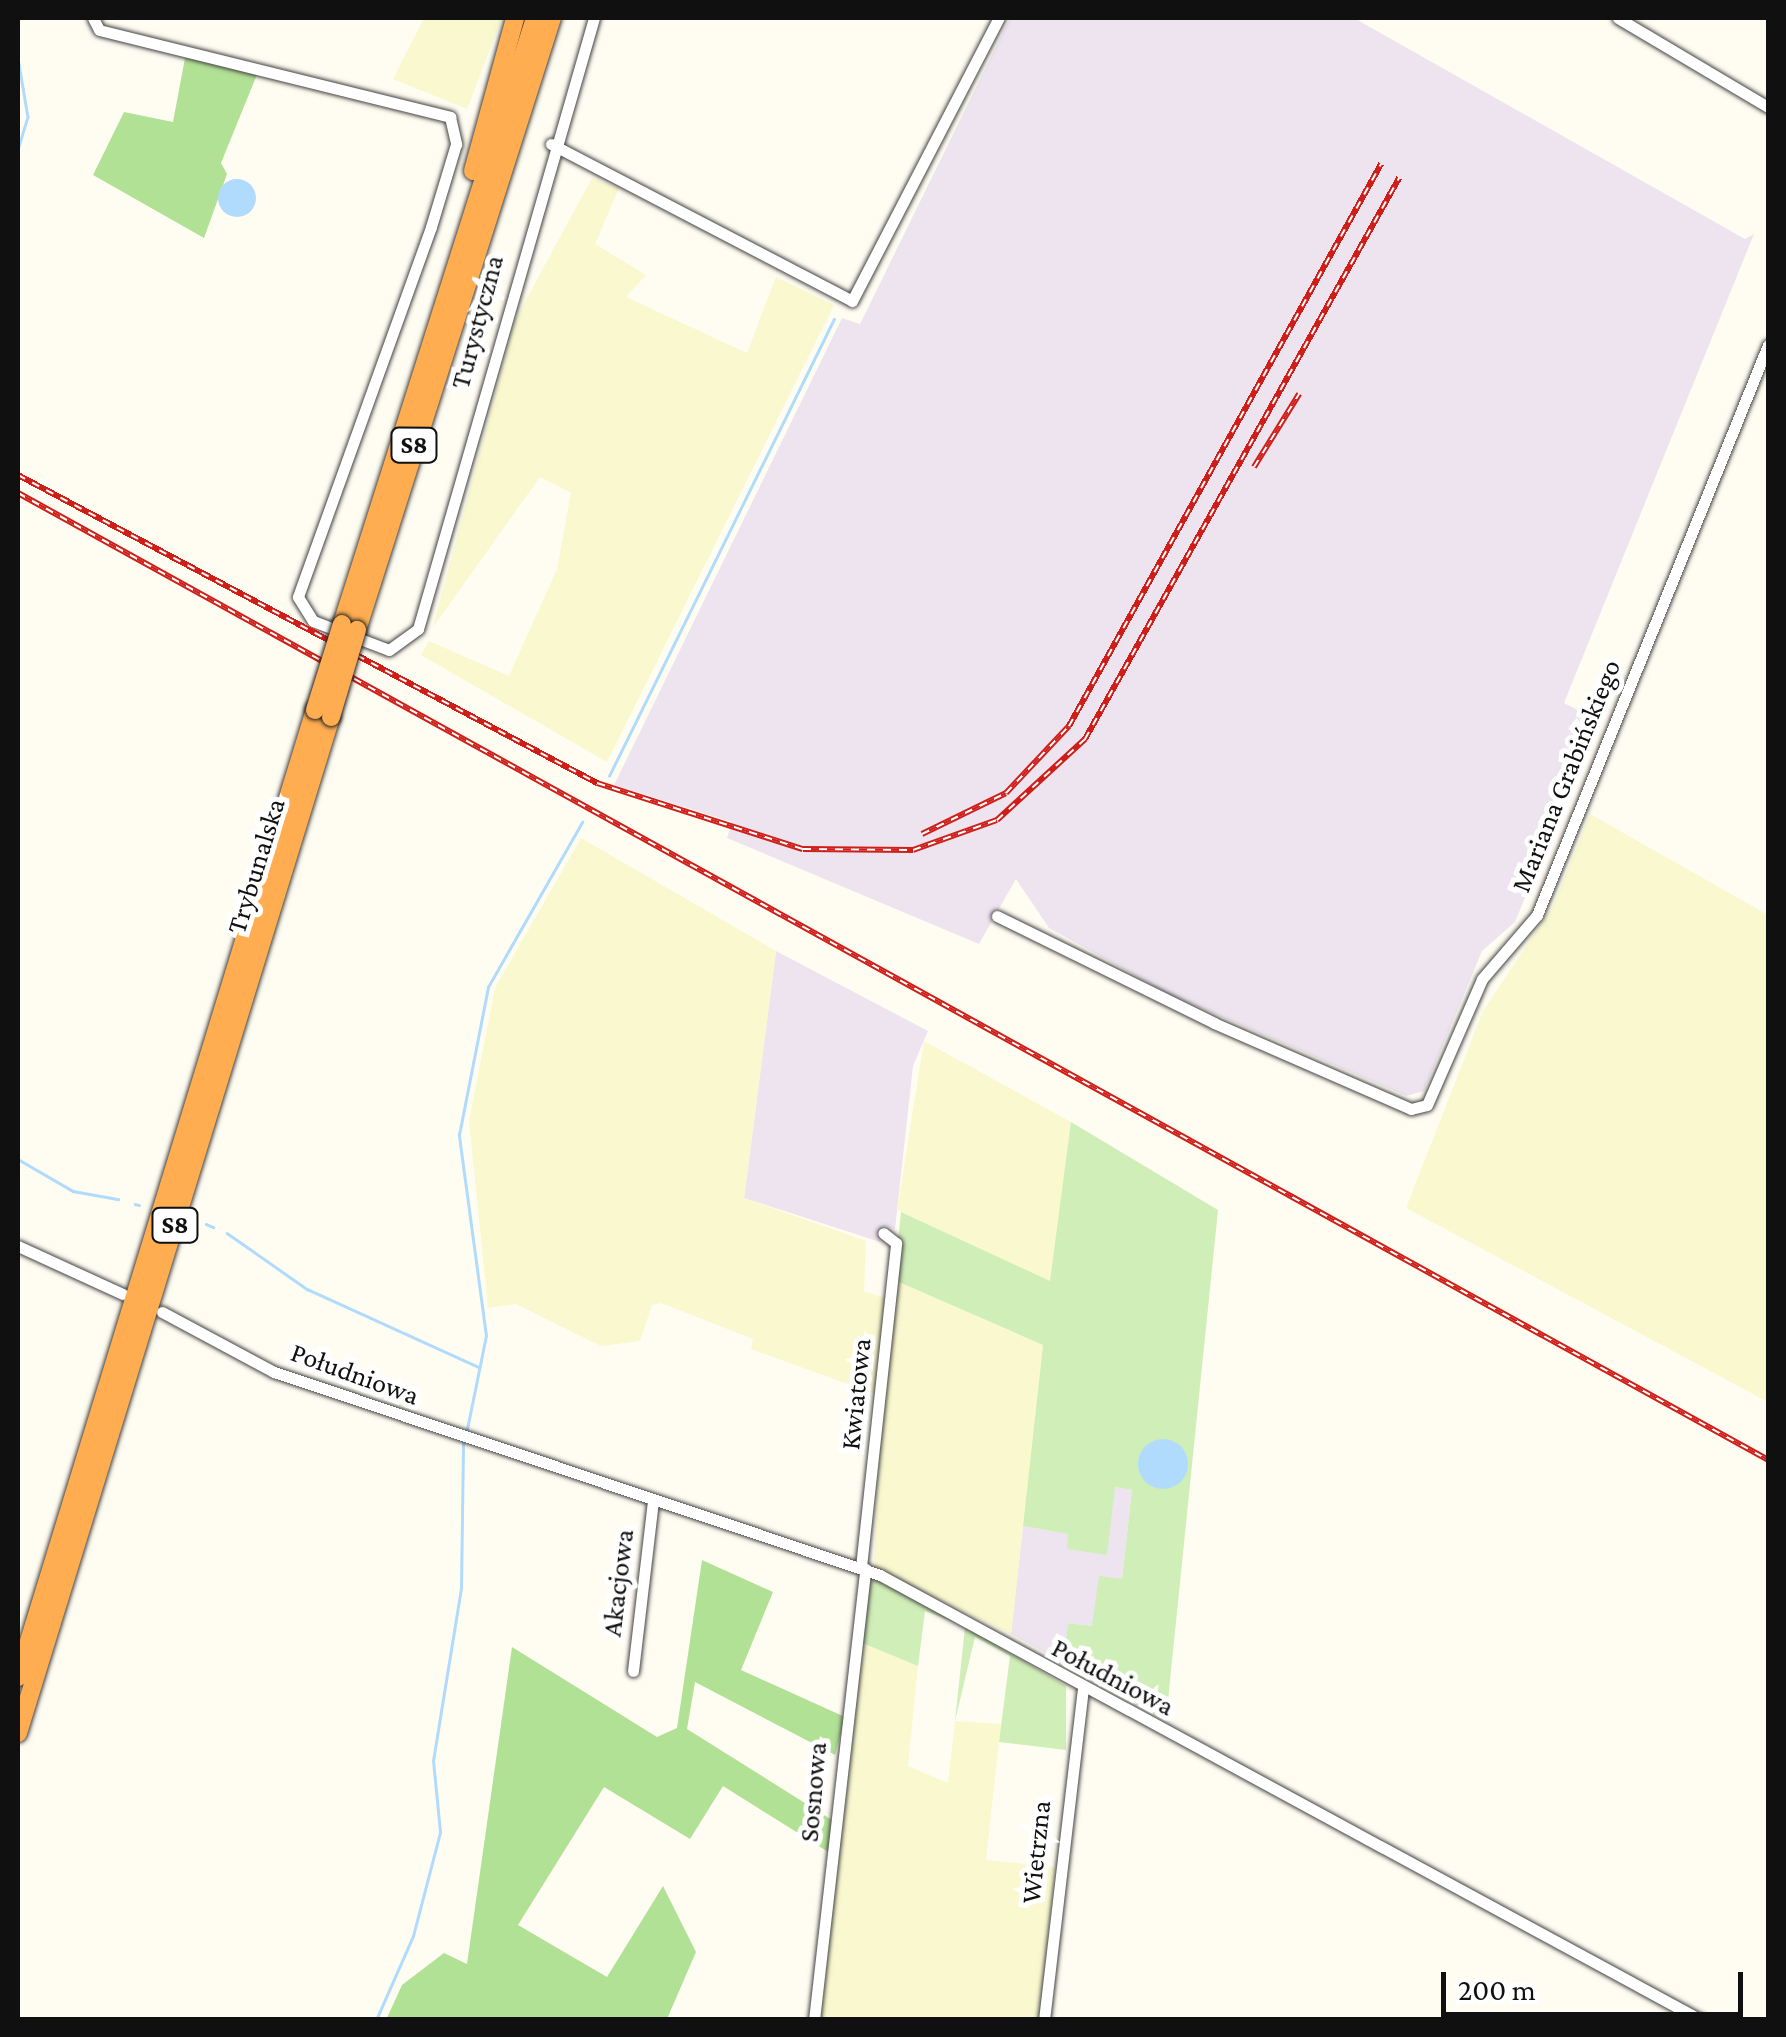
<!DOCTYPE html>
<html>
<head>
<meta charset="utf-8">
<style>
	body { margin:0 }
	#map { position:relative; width:1786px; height:2037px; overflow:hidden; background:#fffdf2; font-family:"Crimson Pro",serif }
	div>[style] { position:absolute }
	.industrial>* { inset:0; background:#eee4ef }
	.farmland>* { inset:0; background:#f9f8cf }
	.green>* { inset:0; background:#d0eeb7 }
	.forest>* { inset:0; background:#b1e194 }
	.water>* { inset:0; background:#b1dbfc }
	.round { border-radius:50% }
	.stream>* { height:2.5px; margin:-1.25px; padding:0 1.25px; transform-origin:1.25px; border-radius:1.25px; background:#b1dbfc }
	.roads { filter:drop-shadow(0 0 2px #434343) drop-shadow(0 0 2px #434343) }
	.minor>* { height:11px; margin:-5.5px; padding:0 5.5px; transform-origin:5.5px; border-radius:5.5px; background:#fff }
	.highway>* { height:18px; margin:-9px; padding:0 9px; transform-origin:9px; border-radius:9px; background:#ffad50 }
	.rail>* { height:6px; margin-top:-3px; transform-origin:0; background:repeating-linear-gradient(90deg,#fff 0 8px,#cf1d18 0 16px); box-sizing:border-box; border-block:2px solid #cf1d18 }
	.bridges { filter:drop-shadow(0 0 2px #212121) drop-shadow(0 0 2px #212121) }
	.highway-bridge>* { height:18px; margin:-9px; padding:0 9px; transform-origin:9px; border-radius:9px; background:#ffad50 }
	span { translate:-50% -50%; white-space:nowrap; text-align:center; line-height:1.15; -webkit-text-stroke:10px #fff; paint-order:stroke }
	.shield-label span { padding:2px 8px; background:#fff; border:2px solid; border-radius:8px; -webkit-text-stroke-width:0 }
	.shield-label { font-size:25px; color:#101010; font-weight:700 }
	.street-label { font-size:28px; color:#101010 }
	.frame { position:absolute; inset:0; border:20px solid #101010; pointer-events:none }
	.scale { position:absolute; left:1441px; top:1972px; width:302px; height:45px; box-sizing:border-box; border:5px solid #101010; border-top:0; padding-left:12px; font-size:30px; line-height:35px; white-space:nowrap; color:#101010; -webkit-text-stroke:8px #fff; paint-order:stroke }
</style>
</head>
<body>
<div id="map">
	<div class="industrial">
		<i style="clip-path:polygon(1010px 18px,1354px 18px,1745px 239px,1754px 234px,1564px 703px,1598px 720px,1515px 922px,1482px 951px,1424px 1091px,1406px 1096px,1171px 995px,1049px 928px,1016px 879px,979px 944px,727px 838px,732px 822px,614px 785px,842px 318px,860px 324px)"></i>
		<i style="clip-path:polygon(776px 951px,928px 1031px,913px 1066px,895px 1229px,885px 1226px,880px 1242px,744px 1198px)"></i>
		<i style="clip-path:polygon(1115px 1487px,1132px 1490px,1122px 1579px,1092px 1626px,1069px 1623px,1064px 1663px,1011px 1634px,1023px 1526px,1069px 1534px)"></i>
	</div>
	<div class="farmland">
		<i style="clip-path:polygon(424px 18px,502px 18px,467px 109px,393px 79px)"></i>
		<i style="clip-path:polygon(592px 178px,619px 188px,595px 244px,646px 275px,626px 297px,747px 353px,776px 277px,834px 305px,607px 762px,421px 655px,429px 641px,509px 676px,557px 569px,571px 493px,540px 477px,433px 627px,515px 320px)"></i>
		<i style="clip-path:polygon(1590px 814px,1768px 915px,1768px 1402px,1406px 1208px,1483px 1011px,1553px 906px)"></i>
		<i style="clip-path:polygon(581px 838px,776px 951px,744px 1198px,866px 1241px,864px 1291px,891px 1300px,893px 1280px,1043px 1345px,1011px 1634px,874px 1568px,881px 1396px,751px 1349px,753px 1339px,661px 1303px,652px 1305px,640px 1341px,601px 1346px,516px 1304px,488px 1308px,469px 1121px,495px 988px)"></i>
		<i style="clip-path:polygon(924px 1041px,1071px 1122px,1051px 1282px,897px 1210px)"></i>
		<i style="clip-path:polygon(860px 1642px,918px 1666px,908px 1766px,948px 1783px,955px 1721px,1001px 1724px,986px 1860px,1055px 1867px,1039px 2019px,817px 2020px)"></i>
	</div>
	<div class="green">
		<i style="clip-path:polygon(1071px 1122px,1218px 1210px,1166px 1720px,1064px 1663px,1068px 1623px,1092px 1626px,1099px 1576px,1122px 1579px,1132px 1490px,1115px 1487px,1107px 1555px,1067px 1549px,1068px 1534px,1023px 1526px,1043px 1345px,894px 1280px,901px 1212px,1050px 1281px)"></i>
		<i style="clip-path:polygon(879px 1579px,959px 1624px,925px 1611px,918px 1666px,860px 1642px,867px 1584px)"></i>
		<i style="clip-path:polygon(965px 1627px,1066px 1686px,1066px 1750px,999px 1742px,1010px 1656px,975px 1637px,955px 1721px)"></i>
	</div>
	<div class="forest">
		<i style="clip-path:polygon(185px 58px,258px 72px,221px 163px,227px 174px,204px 238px,93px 175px,124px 112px,173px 122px)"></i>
		<i style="clip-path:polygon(702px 1560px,773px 1592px,741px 1670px,845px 1717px,835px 1755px,695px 1682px,687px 1729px,832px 1820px,830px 1853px,723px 1786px,690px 1839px,604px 1787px,518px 1925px,607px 1977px,663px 1886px,696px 1952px,667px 2019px,386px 2020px,402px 1985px,444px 1953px,467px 1964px,512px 1647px,657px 1737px,677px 1728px)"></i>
	</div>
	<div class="water">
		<i class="round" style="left:218px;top:179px;width:38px;height:38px"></i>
		<i class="round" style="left:1138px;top:1439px;width:50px;height:50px"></i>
	</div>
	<div class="stream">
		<i style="left:18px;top:58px;width:60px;rotate:80.4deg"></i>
		<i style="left:28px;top:117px;width:34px;rotate:107deg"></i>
		<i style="left:609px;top:776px;width:509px;rotate:-63.79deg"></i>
		<i style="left:18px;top:1159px;width:64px;rotate:30.2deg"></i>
		<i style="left:73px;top:1191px;width:46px;rotate:10.1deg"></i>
		<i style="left:135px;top:1204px;width:4px;rotate:14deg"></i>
		<i style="left:206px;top:1224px;width:8px;rotate:23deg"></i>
		<i style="left:227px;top:1233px;width:98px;rotate:35deg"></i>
		<i style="left:307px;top:1289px;width:189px;rotate:24.4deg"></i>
		<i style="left:466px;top:1434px;width:100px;rotate:-78.5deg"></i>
		<i style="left:486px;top:1336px;width:203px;rotate:-97.7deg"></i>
		<i style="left:459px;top:1135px;width:151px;rotate:-78.9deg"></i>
		<i style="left:488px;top:987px;width:190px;rotate:-60.3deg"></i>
		<i style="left:376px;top:2020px;width:92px;rotate:-66.2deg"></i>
		<i style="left:413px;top:1936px;width:107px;rotate:-75.4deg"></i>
		<i style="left:440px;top:1832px;width:71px;rotate:-95.6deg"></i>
		<i style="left:433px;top:1761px;width:175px;rotate:-80.8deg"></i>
		<i style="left:461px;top:1588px;width:147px;rotate:-89.2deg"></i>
	</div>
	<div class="roads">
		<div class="minor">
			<i style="left:93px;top:18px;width:13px;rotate:63deg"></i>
			<i style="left:99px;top:30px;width:362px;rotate:13.9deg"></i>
			<i style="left:450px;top:117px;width:28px;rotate:77deg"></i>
			<i style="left:456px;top:144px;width:87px;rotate:106.8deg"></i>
			<i style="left:431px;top:227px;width:393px;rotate:109.8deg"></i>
			<i style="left:298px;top:597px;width:28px;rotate:58deg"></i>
			<i style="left:313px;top:621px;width:81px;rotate:20.9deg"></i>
			<i style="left:389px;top:650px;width:36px;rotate:-36deg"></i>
			<i style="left:418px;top:629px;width:636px;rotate:-73.93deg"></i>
			<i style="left:1618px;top:18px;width:174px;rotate:30.7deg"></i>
			<i style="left:551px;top:144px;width:339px;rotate:27.5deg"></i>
			<i style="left:852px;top:301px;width:319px;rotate:-62.6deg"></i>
			<i style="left:997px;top:916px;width:242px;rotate:26.2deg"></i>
			<i style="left:1214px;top:1023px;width:215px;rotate:23.6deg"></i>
			<i style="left:1411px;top:1109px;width:16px;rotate:-14deg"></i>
			<i style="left:1427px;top:1105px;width:137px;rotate:-66.4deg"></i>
			<i style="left:1482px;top:979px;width:84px;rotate:-49.3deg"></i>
			<i style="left:1537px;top:915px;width:615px;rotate:-67.94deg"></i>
			<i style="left:18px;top:1246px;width:115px;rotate:24.6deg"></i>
			<i style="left:162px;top:1312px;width:127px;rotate:28.2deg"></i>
			<i style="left:274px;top:1372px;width:639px;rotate:18.52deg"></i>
			<i style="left:880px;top:1575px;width:934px;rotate:28.46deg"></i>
			<i style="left:861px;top:1567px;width:326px;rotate:-83.8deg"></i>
			<i style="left:896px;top:1243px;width:16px;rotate:-142deg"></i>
			<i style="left:633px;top:1671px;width:172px;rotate:-83.3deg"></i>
			<i style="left:814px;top:2020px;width:454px;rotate:-83.5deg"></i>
			<i style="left:1044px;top:2020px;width:332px;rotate:-83.3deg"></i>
		</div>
		<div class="highway">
			<i style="left:473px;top:171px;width:159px;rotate:-74.6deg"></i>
			<i style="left:342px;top:624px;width:636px;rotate:-72.33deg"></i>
			<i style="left:357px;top:630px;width:642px;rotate:-72.33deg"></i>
			<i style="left:18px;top:1677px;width:1012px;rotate:-72.93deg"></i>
			<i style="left:18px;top:1733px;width:1063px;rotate:-72.88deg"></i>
		</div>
	</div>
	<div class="rail">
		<i style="left:1254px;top:467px;width:86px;rotate:-58.3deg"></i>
		<i style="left:18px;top:475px;width:656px;rotate:28.01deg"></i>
		<i style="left:597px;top:783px;width:216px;rotate:17.8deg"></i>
		<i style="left:803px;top:849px;width:110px;rotate:0.5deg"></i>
		<i style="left:913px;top:850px;width:89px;rotate:-19.7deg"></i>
		<i style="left:997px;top:820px;width:120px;rotate:-42.6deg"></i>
		<i style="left:1085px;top:739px;width:643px;rotate:-60.76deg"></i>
		<i style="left:18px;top:493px;width:1999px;rotate:28.92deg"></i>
		<i style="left:922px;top:834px;width:93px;rotate:-26deg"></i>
		<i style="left:1006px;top:793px;width:92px;rotate:-46.8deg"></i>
		<i style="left:1069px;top:726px;width:643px;rotate:-60.96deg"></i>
	</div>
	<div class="bridges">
		<div class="highway-bridge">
			<i style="left:315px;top:710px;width:90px;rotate:-72.6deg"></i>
			<i style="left:331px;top:717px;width:91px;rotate:-73.4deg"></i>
		</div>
	</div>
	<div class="shield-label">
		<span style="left:414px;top:445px">S8</span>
		<span style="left:175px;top:1225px">S8</span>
	</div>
	<div class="street-label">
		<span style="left:477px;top:322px;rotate:-75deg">Turystyczna</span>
		<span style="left:1566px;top:776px;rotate:-68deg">Mariana Grabińskiego</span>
		<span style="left:256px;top:866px;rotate:-73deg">Trybunalska</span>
		<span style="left:355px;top:1374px;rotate:20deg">Południowa</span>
		<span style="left:856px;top:1394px;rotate:-84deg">Kwiatowa</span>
		<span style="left:618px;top:1583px;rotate:-83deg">Akacjowa</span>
		<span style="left:1113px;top:1677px;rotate:28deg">Południowa</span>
		<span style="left:813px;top:1792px;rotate:-85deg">Sosnowa</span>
		<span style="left:1036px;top:1852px;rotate:-84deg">Wietrzna</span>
	</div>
	<div class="frame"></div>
	<div class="scale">200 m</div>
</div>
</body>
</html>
